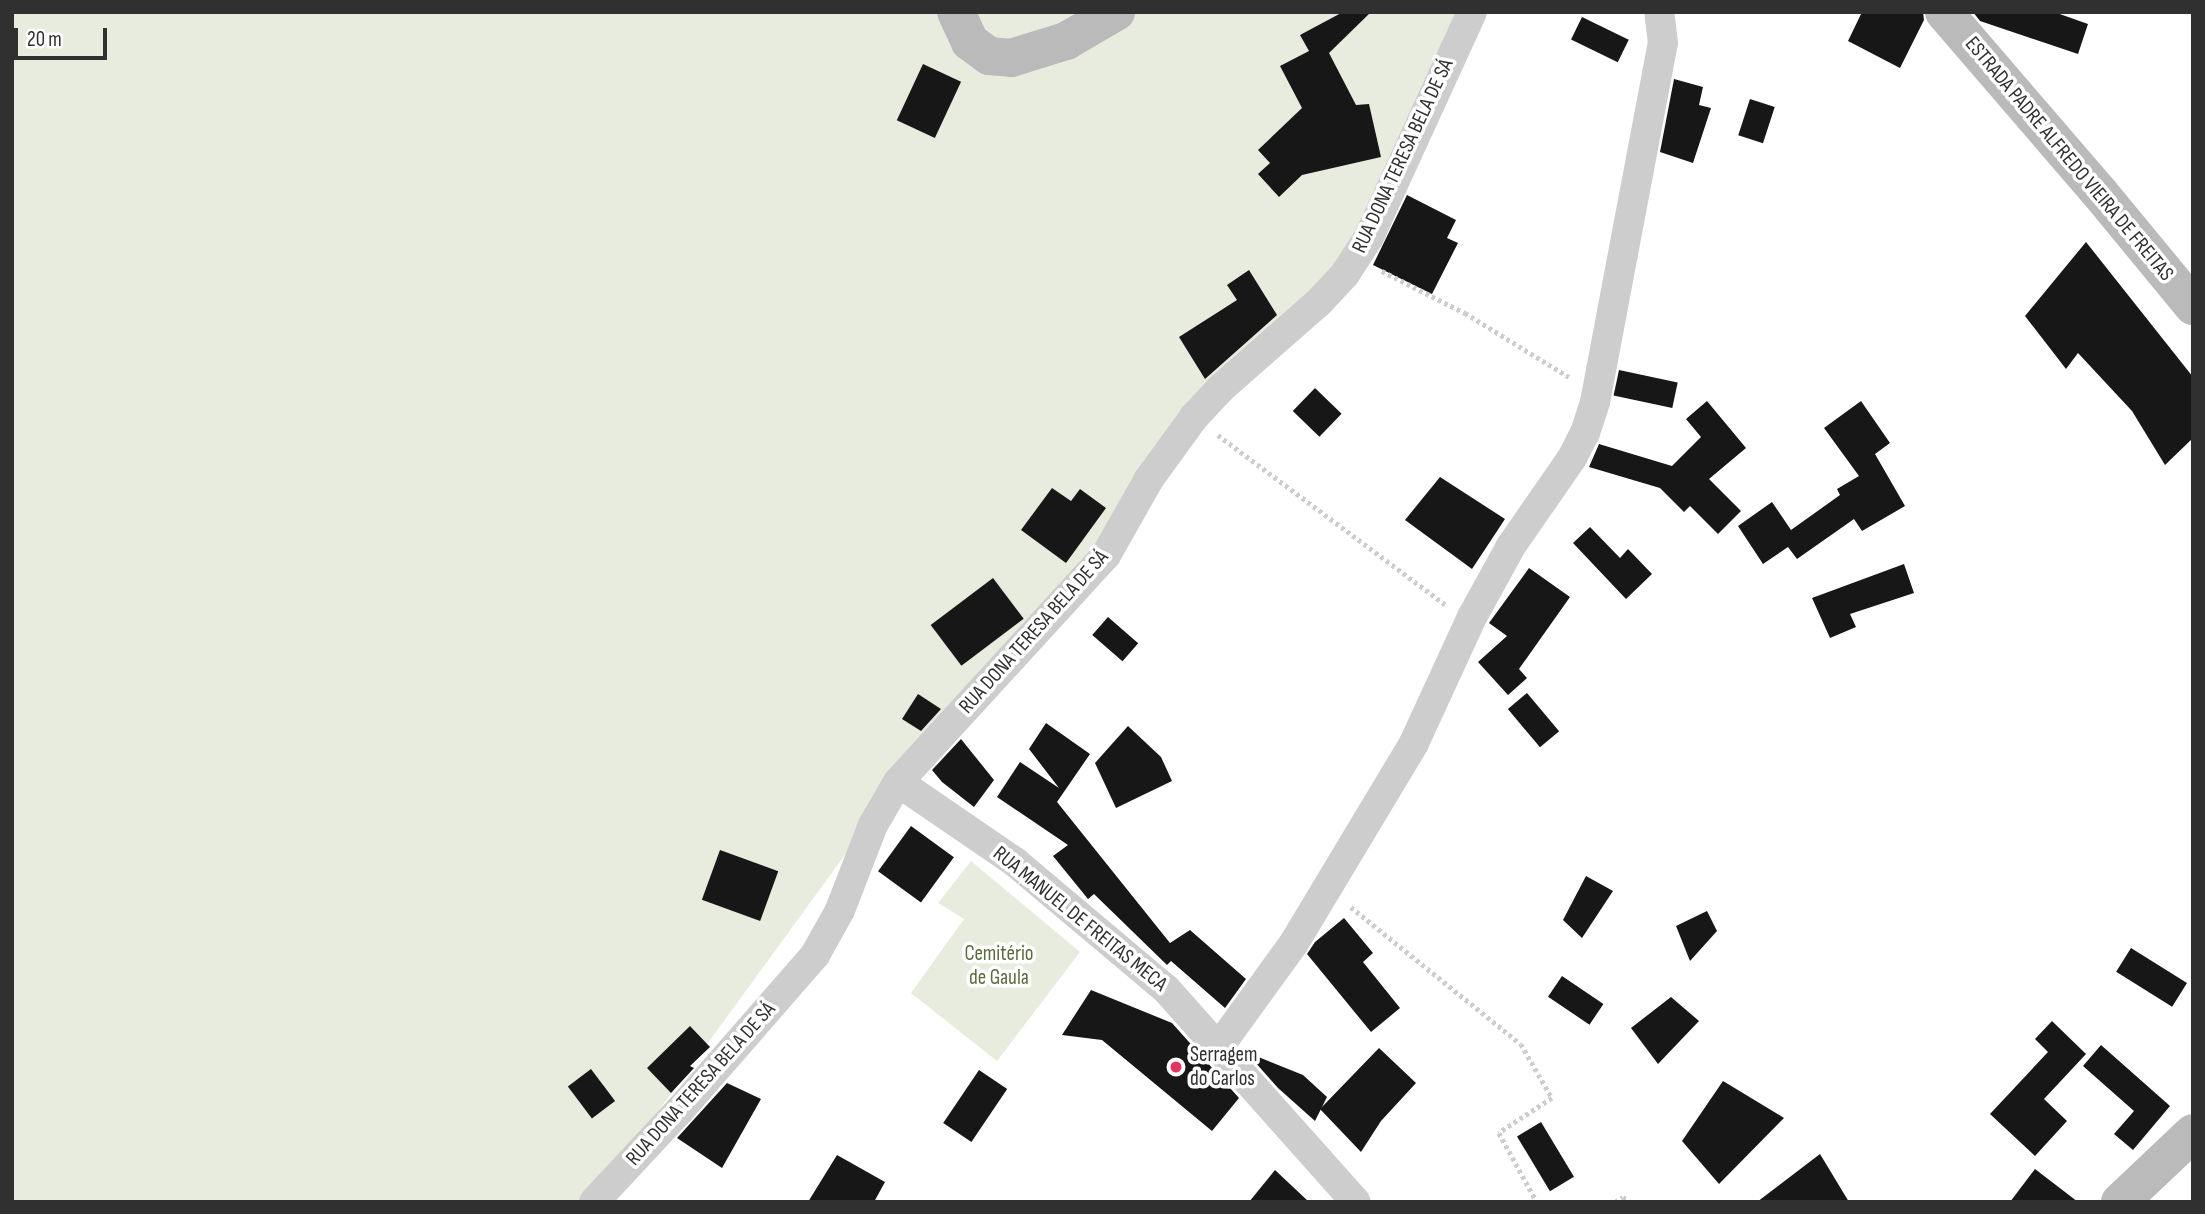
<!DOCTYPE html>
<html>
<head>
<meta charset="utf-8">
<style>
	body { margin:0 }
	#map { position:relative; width:2205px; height:1214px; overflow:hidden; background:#fff; font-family:"Sofia Sans Condensed",sans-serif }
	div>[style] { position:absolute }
	.green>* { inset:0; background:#e8ecde }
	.building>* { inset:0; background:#171717; transform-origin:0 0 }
	.path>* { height:4.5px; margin-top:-2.25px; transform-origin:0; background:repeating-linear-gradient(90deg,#cdcdcd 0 3.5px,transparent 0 7px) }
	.street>* { height:30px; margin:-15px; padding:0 15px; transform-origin:15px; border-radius:15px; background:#cdcdcd }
	.secondary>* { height:38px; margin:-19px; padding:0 19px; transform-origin:19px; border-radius:19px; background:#bababa }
	.dots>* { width:19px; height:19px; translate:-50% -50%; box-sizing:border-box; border:4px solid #fff; border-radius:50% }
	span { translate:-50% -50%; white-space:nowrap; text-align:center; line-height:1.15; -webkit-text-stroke:7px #fff; paint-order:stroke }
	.street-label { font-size:21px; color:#303030 }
	.park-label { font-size:21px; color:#5c6b3d }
	.poi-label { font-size:21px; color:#303030 }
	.left { translate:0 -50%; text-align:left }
	.frame { position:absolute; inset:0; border:14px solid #303030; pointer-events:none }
	.scale { position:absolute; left:14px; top:28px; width:93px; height:32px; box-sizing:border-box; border:4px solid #303030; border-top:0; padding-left:9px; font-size:21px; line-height:24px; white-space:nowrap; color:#303030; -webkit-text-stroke:5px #fff; paint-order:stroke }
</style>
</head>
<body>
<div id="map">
	<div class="green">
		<i style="clip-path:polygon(12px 12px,1475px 12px,1369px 237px,898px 782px,592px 1202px,12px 1202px)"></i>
		<i style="clip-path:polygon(971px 861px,1080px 952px,997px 1061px,911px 993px,964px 919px,938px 903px)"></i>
	</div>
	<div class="building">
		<i style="clip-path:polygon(1343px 12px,1371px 12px,1329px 53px,1356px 105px,1369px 104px,1381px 157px,1302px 175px,1279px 197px,1258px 174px,1270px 163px,1258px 150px,1302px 108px,1280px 66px,1309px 51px,1300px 35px)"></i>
		<i style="clip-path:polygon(1862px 12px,1923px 12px,1924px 20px,1900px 68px,1848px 41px)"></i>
		<i style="clip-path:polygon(1973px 12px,2054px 12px,2088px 24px,2078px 54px,1980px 21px)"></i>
		<i style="left:1582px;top:17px;width:52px;height:25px;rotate:26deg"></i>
		<i style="left:923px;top:64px;width:42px;height:62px;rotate:25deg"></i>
		<i style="clip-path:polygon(1674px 79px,1703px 87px,1699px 105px,1711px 108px,1693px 163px,1660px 152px)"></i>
		<i style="left:1750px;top:99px;width:26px;height:38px;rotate:18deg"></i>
		<i style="clip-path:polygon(1407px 195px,1456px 220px,1447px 238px,1458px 243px,1432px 294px,1373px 265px)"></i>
		<i style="clip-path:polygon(2086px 242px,2193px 377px,2193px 438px,2165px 465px,2132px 411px,2078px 353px,2066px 369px,2025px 316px)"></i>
		<i style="clip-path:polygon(1249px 270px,1277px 315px,1205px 379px,1179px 337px,1237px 300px,1227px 285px)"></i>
		<i style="left:1619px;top:370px;width:60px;height:26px;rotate:12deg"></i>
		<i style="left:1315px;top:388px;width:37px;height:32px;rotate:44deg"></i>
		<i style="clip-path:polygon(1707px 401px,1746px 448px,1709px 479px,1741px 511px,1718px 534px,1690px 506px,1684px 512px,1660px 488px,1589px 467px,1599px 444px,1672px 466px,1701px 437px,1686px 419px)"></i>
		<i style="clip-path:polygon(1861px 401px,1890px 443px,1875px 454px,1905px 506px,1862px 531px,1854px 519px,1797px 559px,1788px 547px,1763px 564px,1738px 526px,1772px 502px,1791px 530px,1840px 495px,1837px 489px,1859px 476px,1824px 428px)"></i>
		<i style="clip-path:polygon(1440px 477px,1505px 519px,1472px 569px,1405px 520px)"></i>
		<i style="clip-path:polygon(1052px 488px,1071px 501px,1080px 489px,1106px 508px,1066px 563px,1021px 530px)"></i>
		<i style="clip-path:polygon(1590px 527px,1620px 558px,1628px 549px,1652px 574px,1626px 599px,1573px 543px)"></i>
		<i style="clip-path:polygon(1904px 564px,1914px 593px,1850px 614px,1856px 627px,1830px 638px,1812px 598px)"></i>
		<i style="clip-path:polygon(1529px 568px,1570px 597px,1519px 669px,1527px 678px,1508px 695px,1478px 662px,1507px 636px,1489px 623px)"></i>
		<i style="left:993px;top:578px;width:51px;height:78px;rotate:53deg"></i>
		<i style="left:1108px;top:617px;width:40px;height:24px;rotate:41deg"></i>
		<i style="left:1527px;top:693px;width:50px;height:25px;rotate:50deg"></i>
		<i style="clip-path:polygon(918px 694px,941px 709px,921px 731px,902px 719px)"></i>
		<i style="clip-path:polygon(1046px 723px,1090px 754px,1057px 802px,1170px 943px,1190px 930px,1246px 979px,1225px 1008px,1171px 961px,1167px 965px,1094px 894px,1088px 899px,1053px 856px,1068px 845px,997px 797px,1020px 762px,1059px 788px,1029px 749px)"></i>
		<i style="clip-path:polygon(1128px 726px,1161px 757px,1172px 781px,1116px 808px,1095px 763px)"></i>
		<i style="clip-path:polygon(961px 739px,994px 780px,974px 807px,942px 782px,932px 770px)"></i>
		<i style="left:911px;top:826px;width:53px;height:56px;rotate:36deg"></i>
		<i style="left:720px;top:850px;width:62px;height:53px;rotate:20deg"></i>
		<i style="clip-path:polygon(1586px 876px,1613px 891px,1582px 938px,1563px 920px)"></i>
		<i style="clip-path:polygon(1707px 911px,1717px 931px,1690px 961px,1676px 926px)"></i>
		<i style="clip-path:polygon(1344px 918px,1373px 953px,1363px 962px,1400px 1008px,1371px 1032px,1307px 954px,1315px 942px)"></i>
		<i style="left:2131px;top:948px;width:66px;height:28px;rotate:32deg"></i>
		<i style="left:1562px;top:976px;width:50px;height:25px;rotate:34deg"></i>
		<i style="clip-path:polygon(1091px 990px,1172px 1023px,1239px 1098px,1212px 1131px,1102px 1040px,1062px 1035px)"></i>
		<i style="clip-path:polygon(1671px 997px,1699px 1021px,1658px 1064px,1631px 1028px)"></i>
		<i style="clip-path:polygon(2052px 1021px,2086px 1054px,2044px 1099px,2067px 1121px,2035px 1156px,1990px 1114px,2048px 1052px,2035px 1039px)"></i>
		<i style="clip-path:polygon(690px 1026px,710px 1047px,690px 1066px,694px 1068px,671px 1093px,647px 1068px)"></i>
		<i style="clip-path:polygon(2101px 1045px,2170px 1106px,2133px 1150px,2114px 1134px,2134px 1111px,2083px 1066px)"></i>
		<i style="clip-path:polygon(1379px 1048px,1416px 1083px,1381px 1121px,1361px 1152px,1320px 1109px)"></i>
		<i style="clip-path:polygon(1246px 1052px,1303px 1075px,1327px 1097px,1315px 1121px,1278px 1088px)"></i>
		<i style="left:591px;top:1069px;width:40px;height:29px;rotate:53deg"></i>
		<i style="left:979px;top:1070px;width:34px;height:64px;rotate:34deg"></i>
		<i style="clip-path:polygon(1723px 1081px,1784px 1118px,1719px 1184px,1682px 1141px)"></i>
		<i style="clip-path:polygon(727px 1083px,761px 1099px,722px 1168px,677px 1138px)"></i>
		<i style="left:1541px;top:1122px;width:64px;height:28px;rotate:59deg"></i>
		<i style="clip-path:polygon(1820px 1154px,1849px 1202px,1757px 1202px)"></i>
		<i style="clip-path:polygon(837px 1155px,885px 1182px,874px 1202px,808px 1202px)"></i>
		<i style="clip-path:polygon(2035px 1169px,2078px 1202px,2010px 1202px)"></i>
		<i style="clip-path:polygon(1275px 1170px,1309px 1202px,1249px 1202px)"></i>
	</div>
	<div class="path">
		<i style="left:1382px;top:271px;width:93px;rotate:26.8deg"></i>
		<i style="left:1465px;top:313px;width:122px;rotate:31.6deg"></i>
		<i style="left:1218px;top:435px;width:284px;rotate:36.7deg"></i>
		<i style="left:1351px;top:907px;width:218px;rotate:38.9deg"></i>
		<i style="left:1521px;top:1044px;width:62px;rotate:60.1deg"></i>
		<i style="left:1552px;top:1098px;width:64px;rotate:146.6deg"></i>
		<i style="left:1499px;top:1133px;width:79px;rotate:61.2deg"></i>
		<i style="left:1615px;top:1202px;width:9px;rotate:-32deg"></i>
		<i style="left:1623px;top:1197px;width:9px;rotate:36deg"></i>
	</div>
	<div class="street">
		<i style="left:898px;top:782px;width:142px;rotate:34.4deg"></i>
		<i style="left:1015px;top:862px;width:197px;rotate:40.1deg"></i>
		<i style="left:1166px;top:989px;width:285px;rotate:48.3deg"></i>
		<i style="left:1218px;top:1048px;width:130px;rotate:-54.1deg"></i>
		<i style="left:1294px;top:943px;width:233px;rotate:-59deg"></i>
		<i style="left:1414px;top:743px;width:139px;rotate:-65.3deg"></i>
		<i style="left:1472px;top:617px;width:81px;rotate:-61.2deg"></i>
		<i style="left:1511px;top:546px;width:107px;rotate:-55.3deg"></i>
		<i style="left:1572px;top:458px;width:28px;rotate:-63deg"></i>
		<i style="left:1585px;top:433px;width:33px;rotate:-72deg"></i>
		<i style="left:1595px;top:402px;width:365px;rotate:-79.3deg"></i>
		<i style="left:1663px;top:43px;width:31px;rotate:-97deg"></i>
		<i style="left:594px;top:1202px;width:125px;rotate:-47deg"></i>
		<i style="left:679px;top:1111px;width:207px;rotate:-48.9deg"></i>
		<i style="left:815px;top:955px;width:51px;rotate:-60.9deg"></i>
		<i style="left:840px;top:910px;width:91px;rotate:-68.8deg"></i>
		<i style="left:873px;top:825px;width:50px;rotate:-59.8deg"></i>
		<i style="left:898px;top:782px;width:308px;rotate:-47.5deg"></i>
		<i style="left:1106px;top:555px;width:87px;rotate:-60.5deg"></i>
		<i style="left:1149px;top:479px;width:77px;rotate:-54deg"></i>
		<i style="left:1194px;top:417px;width:38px;rotate:-47deg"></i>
		<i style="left:1220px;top:389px;width:133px;rotate:-41.3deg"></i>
		<i style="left:1320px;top:301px;width:37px;rotate:-47deg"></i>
		<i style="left:1345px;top:274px;width:44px;rotate:-57deg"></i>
		<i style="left:1369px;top:237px;width:247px;rotate:-65.4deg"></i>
	</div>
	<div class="secondary">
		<i style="left:956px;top:12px;width:33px;rotate:65deg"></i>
		<i style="left:970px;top:42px;width:24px;rotate:36deg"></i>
		<i style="left:989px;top:56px;width:22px;rotate:5deg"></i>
		<i style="left:1011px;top:58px;width:58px;rotate:-17.2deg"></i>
		<i style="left:1066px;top:41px;width:58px;rotate:-30.1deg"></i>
		<i style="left:1944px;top:12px;width:238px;rotate:49.3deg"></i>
		<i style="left:2099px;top:192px;width:148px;rotate:50.5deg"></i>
		<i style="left:2120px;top:1202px;width:100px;rotate:-43.4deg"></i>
	</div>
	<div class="dots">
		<i style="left:1176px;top:1067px;background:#e43463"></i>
	</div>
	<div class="street-label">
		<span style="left:1403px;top:156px;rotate:-65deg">RUA DONA TERESA BELA DE SÁ</span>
		<span style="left:2069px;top:159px;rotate:50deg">ESTRADA PADRE ALFREDO VIEIRA DE FREITAS</span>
		<span style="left:1034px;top:632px;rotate:-48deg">RUA DONA TERESA BELA DE SÁ</span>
		<span style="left:1080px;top:919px;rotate:39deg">RUA MANUEL DE FREITAS MECA</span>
		<span style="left:701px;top:1084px;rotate:-48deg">RUA DONA TERESA BELA DE SÁ</span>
	</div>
	<div class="park-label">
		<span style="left:999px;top:966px">Cemitério<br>de Gaula</span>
	</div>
	<div class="poi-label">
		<span class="left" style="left:1190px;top:1067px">Serragem<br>do Carlos</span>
	</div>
	<div class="frame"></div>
	<div class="scale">20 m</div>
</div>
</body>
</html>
